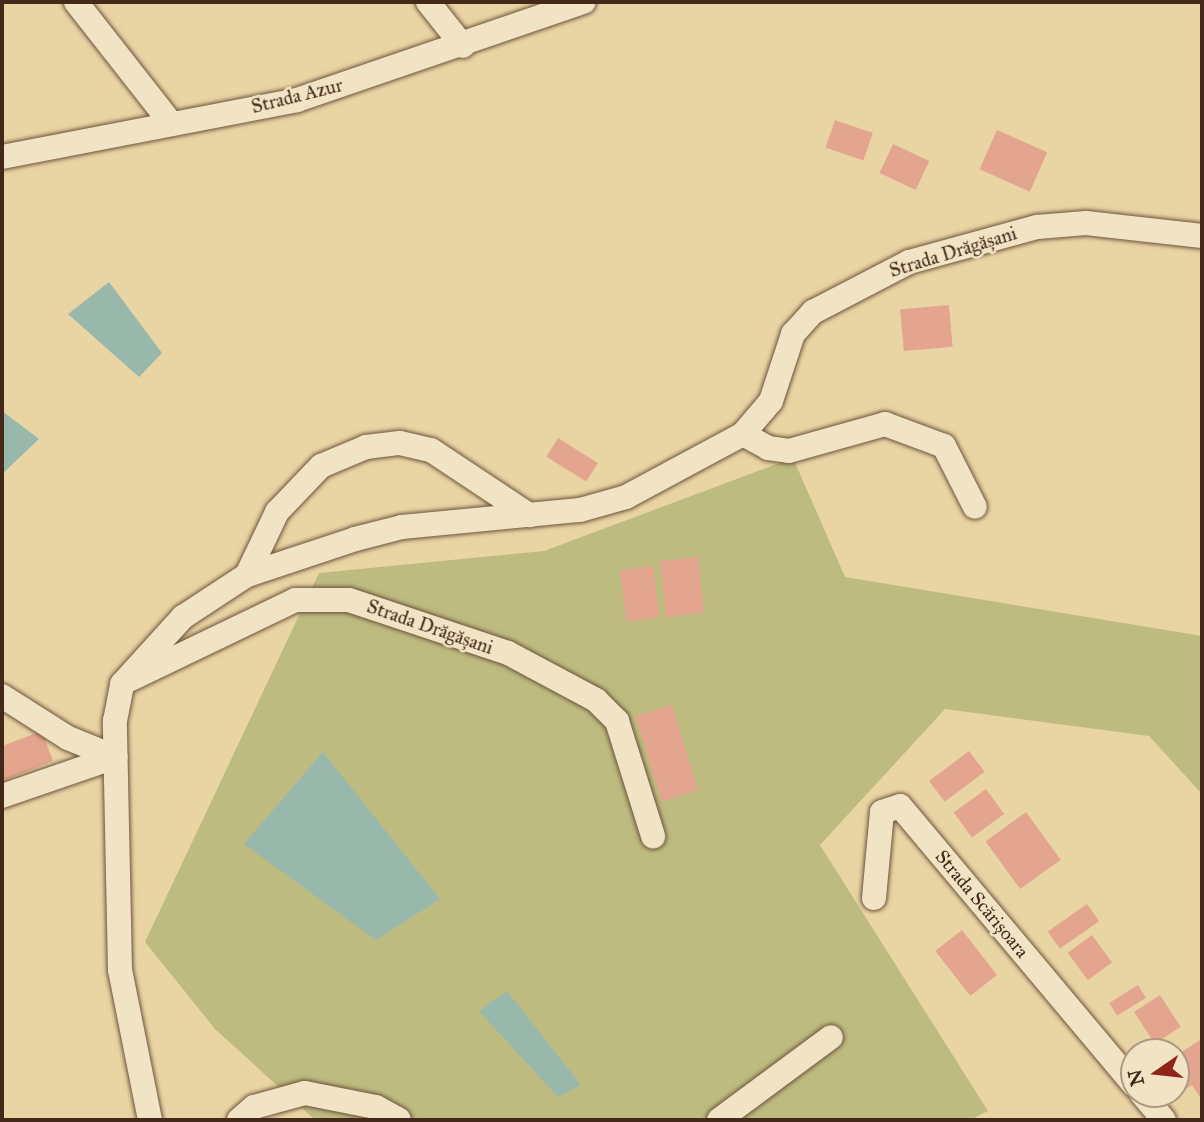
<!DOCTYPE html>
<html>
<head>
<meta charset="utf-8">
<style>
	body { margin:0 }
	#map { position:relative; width:1204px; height:1122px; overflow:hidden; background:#e9d5a4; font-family:"IM FELL Great Primer",serif }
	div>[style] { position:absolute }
	.green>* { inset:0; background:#bebb80 }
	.water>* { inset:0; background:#97b8aa }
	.building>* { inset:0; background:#e4a58e; transform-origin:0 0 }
	.roads { filter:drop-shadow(0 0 2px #6d543d) drop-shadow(0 0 2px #6d543d) }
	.minor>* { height:24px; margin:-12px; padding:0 12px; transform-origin:12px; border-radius:12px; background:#f1e4c4 }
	span { translate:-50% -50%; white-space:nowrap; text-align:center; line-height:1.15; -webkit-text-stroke:5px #f1e4c4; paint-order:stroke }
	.street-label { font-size:19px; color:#44291b }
	.frame { position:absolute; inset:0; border:4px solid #44291b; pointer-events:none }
	.north { position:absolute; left:1120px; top:1038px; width:70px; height:70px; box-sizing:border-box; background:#f1e4c4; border:2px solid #ac9980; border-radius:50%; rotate:256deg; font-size:19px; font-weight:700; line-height:28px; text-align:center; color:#44291b }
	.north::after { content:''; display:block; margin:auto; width:24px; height:32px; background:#8f2418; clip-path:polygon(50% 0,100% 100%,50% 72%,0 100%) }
</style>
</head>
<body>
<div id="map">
	<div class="green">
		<i style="clip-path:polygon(793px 458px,845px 577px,1202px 636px,1202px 794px,1149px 736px,945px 709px,820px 845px,988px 1111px,970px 1120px,315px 1120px,215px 1029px,145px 942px,319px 573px,544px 551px)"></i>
	</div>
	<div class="water">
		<i style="clip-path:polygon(109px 282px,162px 353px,139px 377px,68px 314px)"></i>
		<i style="clip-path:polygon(2px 411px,39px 439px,2px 474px)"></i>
		<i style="clip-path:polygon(323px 752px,440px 899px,376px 940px,244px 844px)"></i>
		<i style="clip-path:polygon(507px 991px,581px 1085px,558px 1097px,479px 1011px)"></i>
	</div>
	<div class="building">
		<i style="left:835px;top:120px;width:40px;height:29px;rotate:19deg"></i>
		<i style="left:997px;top:130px;width:55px;height:43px;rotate:24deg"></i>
		<i style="left:893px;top:144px;width:40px;height:32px;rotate:25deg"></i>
		<i style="left:949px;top:305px;width:42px;height:49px;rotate:85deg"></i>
		<i style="left:558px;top:438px;width:47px;height:22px;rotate:32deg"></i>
		<i style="left:698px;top:557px;width:56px;height:38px;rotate:84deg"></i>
		<i style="left:653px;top:566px;width:52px;height:33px;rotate:83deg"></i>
		<i style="left:672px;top:705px;width:89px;height:38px;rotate:73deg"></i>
		<i style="clip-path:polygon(42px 731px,53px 761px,2px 781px,2px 746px)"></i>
		<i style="left:969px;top:751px;width:26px;height:50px;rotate:53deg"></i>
		<i style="left:986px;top:789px;width:31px;height:40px;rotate:54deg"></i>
		<i style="left:1026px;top:812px;width:59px;height:50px;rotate:54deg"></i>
		<i style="left:1087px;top:904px;width:21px;height:48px;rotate:55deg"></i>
		<i style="left:962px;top:930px;width:57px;height:34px;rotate:52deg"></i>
		<i style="left:1092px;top:935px;width:34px;height:30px;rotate:54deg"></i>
		<i style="left:1138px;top:985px;width:15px;height:34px;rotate:58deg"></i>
		<i style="left:1160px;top:995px;width:38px;height:31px;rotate:57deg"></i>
		<i style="clip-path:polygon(1200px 1040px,1202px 1043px,1202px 1100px,1192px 1085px,1183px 1091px,1176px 1081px,1176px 1056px)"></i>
	</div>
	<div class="roads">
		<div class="minor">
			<i style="left:76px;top:2px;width:154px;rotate:51.9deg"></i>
			<i style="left:428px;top:2px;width:56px;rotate:51.5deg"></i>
			<i style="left:2px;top:157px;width:300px;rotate:-10.9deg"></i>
			<i style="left:297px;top:100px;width:303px;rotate:-18.9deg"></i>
			<i style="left:743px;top:434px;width:29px;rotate:29deg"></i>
			<i style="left:768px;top:448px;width:21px;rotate:8deg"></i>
			<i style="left:789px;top:451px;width:100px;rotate:-15.7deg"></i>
			<i style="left:885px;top:424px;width:63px;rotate:20.4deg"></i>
			<i style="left:944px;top:446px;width:68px;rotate:63.1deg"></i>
			<i style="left:247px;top:575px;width:70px;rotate:-64.5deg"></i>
			<i style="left:277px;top:512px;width:64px;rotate:-46.3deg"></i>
			<i style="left:321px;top:466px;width:49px;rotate:-22.9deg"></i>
			<i style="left:366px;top:447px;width:34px;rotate:-7deg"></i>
			<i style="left:400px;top:443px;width:32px;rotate:13deg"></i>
			<i style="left:431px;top:450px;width:118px;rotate:33.6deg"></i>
			<i style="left:129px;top:680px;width:184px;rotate:-25.7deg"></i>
			<i style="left:295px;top:600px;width:54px"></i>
			<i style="left:349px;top:600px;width:168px;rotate:18.4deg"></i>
			<i style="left:508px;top:653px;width:100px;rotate:28.1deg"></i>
			<i style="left:596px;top:700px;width:30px;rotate:45deg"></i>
			<i style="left:617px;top:721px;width:121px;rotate:72.6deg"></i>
			<i style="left:2px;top:696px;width:78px;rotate:32.5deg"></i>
			<i style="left:68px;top:738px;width:51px;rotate:22deg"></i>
			<i style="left:2px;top:796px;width:120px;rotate:-19deg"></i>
			<i style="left:874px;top:898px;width:86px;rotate:-84.7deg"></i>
			<i style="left:882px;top:812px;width:19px;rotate:-18deg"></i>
			<i style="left:900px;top:806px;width:364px;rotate:50deg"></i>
			<i style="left:1142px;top:1094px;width:34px;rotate:50deg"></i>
			<i style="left:150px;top:1120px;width:153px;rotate:-101.3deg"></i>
			<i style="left:120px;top:970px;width:249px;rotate:-91.2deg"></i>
			<i style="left:115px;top:721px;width:38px;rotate:-79deg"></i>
			<i style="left:122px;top:684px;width:91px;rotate:-47.7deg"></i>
			<i style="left:183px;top:617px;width:77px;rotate:-33.3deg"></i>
			<i style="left:247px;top:575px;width:114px;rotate:-18.4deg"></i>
			<i style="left:355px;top:539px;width:49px;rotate:-14.3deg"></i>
			<i style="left:402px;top:527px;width:179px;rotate:-5.5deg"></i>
			<i style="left:580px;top:510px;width:48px;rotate:-15.8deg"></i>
			<i style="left:626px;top:497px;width:133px;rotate:-28.3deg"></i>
			<i style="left:743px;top:434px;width:43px;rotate:-49.7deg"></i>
			<i style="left:771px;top:401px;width:71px;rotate:-71.8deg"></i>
			<i style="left:793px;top:334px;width:30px;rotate:-48deg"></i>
			<i style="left:813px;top:312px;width:108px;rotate:-27.5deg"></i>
			<i style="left:909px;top:262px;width:133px;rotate:-15.3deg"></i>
			<i style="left:1037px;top:227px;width:49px;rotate:-4.7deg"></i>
			<i style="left:1086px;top:223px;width:117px;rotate:6.4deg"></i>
			<i style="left:239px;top:1120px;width:20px;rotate:-41deg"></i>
			<i style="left:254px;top:1107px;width:53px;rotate:-15.4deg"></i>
			<i style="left:305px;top:1093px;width:72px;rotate:11.2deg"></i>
			<i style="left:376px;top:1107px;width:26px;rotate:29deg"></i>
			<i style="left:719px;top:1120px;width:139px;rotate:-36.5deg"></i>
		</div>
	</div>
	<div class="street-label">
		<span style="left:297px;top:96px;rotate:-14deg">Strada Azur</span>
		<span style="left:953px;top:252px;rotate:-17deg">Strada Drăgășani</span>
		<span style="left:430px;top:627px;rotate:19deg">Strada Drăgășani</span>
		<span style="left:982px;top:904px;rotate:50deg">Strada Scărișoara</span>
	</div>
	<div class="frame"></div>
	<div class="north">N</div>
</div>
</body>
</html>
